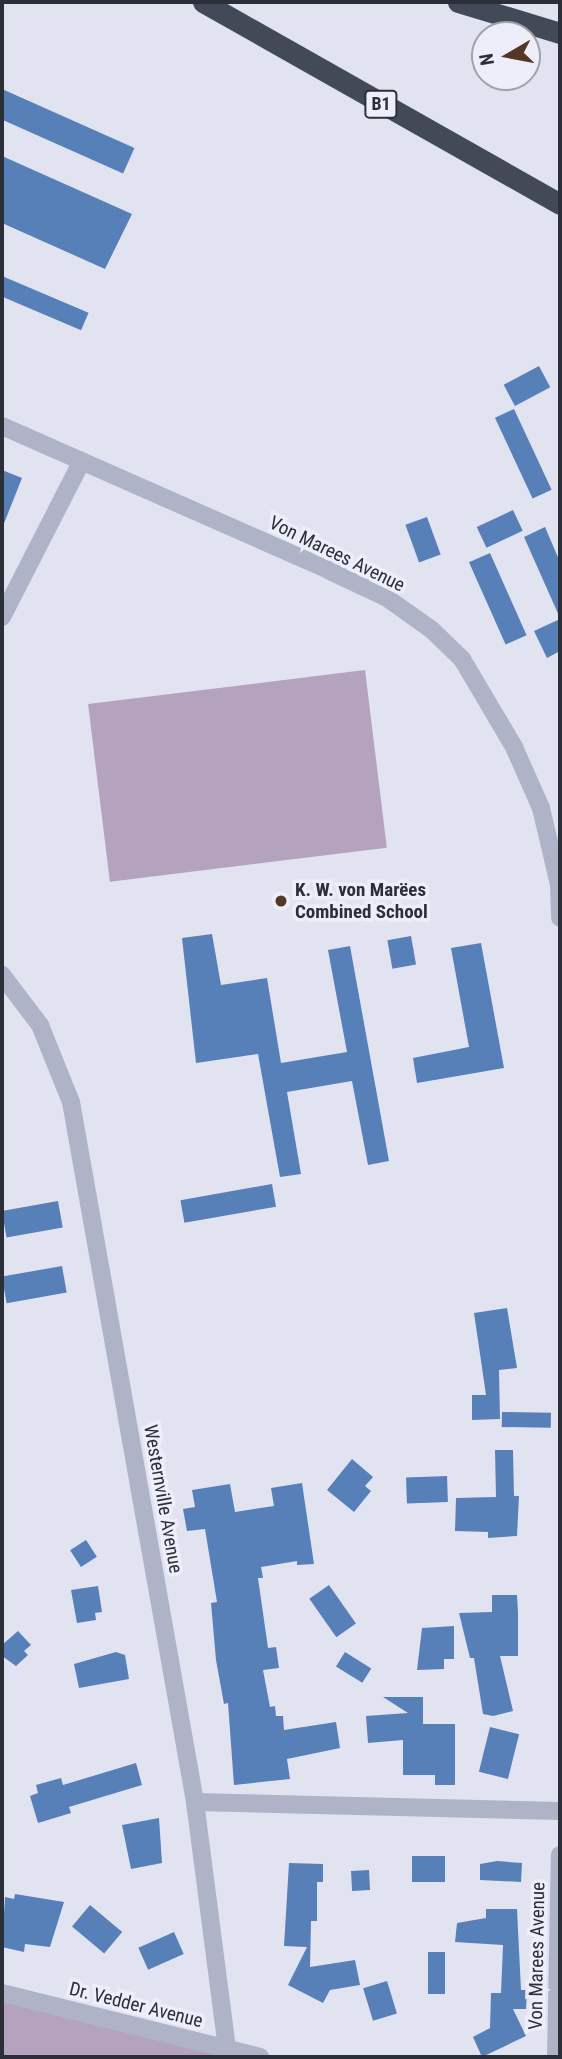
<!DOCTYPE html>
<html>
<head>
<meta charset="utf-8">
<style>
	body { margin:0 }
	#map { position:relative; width:562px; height:2059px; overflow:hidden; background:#e1e3f1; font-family:"Roboto Condensed",sans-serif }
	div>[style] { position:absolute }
	.green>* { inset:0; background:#b5a2be; transform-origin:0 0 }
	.building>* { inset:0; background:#5780b9; transform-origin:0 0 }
	.street>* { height:18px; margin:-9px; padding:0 9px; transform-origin:9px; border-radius:9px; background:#aeb3c8 }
	.highway>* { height:21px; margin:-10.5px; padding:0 10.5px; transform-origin:10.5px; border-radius:10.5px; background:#434a57 }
	.dots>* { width:19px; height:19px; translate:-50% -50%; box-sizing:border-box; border:4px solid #edeef9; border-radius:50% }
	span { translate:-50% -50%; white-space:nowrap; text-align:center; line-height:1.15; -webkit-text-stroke:7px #edeef9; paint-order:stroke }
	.shield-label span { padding:2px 5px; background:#edeef9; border:2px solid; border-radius:5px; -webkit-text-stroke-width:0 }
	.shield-label { font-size:18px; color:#2b2f37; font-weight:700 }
	.street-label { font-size:19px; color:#2b2f37 }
	.poi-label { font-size:19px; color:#2b2f37; font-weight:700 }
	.left { translate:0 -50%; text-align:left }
	.frame { position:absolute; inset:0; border:4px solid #2b2f37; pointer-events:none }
	.north { position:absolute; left:471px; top:21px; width:70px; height:70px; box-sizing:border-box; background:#edeef9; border:2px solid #9fa2ab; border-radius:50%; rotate:260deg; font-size:19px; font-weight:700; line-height:28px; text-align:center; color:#2b2f37 }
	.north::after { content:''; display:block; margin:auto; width:24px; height:32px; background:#543825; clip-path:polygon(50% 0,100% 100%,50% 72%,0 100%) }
</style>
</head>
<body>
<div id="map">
	<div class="green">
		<i style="left:365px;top:670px;width:179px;height:279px;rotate:83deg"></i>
		<i style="clip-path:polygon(2px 1993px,260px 2057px,2px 2057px)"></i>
	</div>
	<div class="building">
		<i style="left:2px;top:89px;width:145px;height:28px;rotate:24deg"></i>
		<i style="clip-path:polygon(2px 156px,132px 214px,105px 269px,2px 223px)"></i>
		<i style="left:2px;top:276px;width:94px;height:19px;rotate:23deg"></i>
		<i style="left:539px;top:366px;width:24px;height:40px;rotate:62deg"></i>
		<i style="left:514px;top:409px;width:89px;height:21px;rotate:65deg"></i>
		<i style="clip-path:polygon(2px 470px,22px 478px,3px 526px,2px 526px)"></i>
		<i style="left:513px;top:510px;width:23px;height:40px;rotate:65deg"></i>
		<i style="left:427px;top:517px;width:40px;height:23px;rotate:70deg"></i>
		<i style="clip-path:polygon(545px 527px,560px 562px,560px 618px,524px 537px)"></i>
		<i style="left:490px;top:553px;width:90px;height:23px;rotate:66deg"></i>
		<i style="clip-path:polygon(560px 619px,560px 651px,547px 658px,534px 631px)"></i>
		<i style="clip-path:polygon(212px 934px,221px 985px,267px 978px,281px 1063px,347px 1052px,328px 950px,350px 946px,389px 1161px,368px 1165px,352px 1081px,287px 1092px,301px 1174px,280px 1177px,258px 1054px,196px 1063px,182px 938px)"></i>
		<i style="left:411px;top:936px;width:29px;height:24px;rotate:80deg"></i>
		<i style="clip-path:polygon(481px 943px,504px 1068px,417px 1083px,413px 1058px,469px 1047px,451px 948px)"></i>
		<i style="left:272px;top:1184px;width:23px;height:93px;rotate:80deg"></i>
		<i style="left:58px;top:1201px;width:27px;height:57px;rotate:80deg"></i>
		<i style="left:62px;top:1266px;width:27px;height:61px;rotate:80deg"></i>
		<i style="clip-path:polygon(507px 1308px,517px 1368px,499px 1370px,500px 1419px,472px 1420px,472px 1395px,486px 1395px,474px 1313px)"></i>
		<i style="left:502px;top:1412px;width:49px;height:15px;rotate:1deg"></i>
		<i style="clip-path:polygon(495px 1450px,513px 1450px,514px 1496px,519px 1496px,517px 1536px,488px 1538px,488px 1532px,455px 1531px,456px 1498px,496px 1497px)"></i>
		<i style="clip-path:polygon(352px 1459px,373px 1477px,365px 1486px,371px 1491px,354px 1512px,327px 1490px)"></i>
		<i style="left:447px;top:1476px;width:26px;height:41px;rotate:88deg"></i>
		<i style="clip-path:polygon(302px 1483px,314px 1564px,297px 1565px,297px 1561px,261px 1567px,263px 1578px,258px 1578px,268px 1648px,276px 1647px,279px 1668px,263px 1670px,270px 1707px,275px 1706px,276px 1716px,283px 1716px,284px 1730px,336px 1722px,340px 1748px,287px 1759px,290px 1779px,234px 1785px,228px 1703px,224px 1704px,216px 1660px,211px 1603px,217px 1602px,205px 1529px,187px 1531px,183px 1509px,195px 1507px,192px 1490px,230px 1484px,235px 1512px,274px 1506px,271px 1488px)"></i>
		<i style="left:86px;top:1540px;width:20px;height:19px;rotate:57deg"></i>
		<i style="left:329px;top:1585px;width:47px;height:24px;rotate:55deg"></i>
		<i style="clip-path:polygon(98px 1586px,102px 1612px,95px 1613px,96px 1620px,77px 1623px,71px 1590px)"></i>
		<i style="clip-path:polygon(492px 1595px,517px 1595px,518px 1613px,518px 1656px,500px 1656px,513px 1711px,493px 1716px,483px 1714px,474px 1658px,470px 1658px,459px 1613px,492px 1612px)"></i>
		<i style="clip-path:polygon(454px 1626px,454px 1659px,444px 1659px,444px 1669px,417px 1670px,422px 1628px)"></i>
		<i style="clip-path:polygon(18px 1631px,31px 1645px,24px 1651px,28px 1655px,16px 1666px,2px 1656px,2px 1645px)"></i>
		<i style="clip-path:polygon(116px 1652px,125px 1655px,129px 1679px,79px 1688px,74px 1664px)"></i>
		<i style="left:345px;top:1652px;width:31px;height:17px;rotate:32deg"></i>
		<i style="clip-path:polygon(383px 1697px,423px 1697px,423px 1724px,455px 1724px,455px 1785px,435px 1785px,435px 1775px,403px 1775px,403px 1740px,368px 1743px,366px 1716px,408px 1713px)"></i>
		<i style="left:490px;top:1727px;width:30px;height:46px;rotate:14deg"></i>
		<i style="clip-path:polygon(136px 1763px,142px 1785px,69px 1807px,71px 1813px,38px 1823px,30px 1796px,38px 1793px,36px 1785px,61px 1778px,63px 1785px)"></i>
		<i style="clip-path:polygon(159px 1818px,162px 1863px,131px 1869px,122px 1825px)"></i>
		<i style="left:412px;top:1856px;width:33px;height:26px"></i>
		<i style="clip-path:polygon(497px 1861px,522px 1863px,521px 1882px,480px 1880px,480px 1864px)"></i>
		<i style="clip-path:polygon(289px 1863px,323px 1864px,323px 1882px,317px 1882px,317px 1921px,311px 1921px,310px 1967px,355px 1960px,360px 1985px,330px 1990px,323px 2003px,288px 1985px,307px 1947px,284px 1946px)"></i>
		<i style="left:369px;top:1870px;width:20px;height:18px;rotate:87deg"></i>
		<i style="clip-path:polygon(15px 1894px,64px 1902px,50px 1947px,25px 1944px,24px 1952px,2px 1947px,5px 1897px,14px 1899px)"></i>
		<i style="left:90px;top:1905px;width:42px;height:28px;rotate:40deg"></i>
		<i style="clip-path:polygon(486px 1909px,517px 1909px,521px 1990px,527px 1990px,526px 2009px,513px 2009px,526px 2036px,482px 2057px,473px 2037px,490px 2028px,491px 1993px,501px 1993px,503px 1945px,455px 1942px,457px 1923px,486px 1918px)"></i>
		<i style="left:174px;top:1932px;width:24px;height:39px;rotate:66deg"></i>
		<i style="left:428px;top:1952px;width:17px;height:42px"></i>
		<i style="left:387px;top:1981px;width:34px;height:25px;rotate:73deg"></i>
	</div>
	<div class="street">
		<i style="left:2px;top:426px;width:359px;rotate:23.8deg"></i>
		<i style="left:330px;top:571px;width:63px;rotate:25.3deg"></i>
		<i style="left:387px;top:598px;width:55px;rotate:35.4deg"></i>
		<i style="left:432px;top:630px;width:42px;rotate:44deg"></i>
		<i style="left:462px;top:659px;width:102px;rotate:59.4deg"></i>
		<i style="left:514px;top:747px;width:67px;rotate:66.1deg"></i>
		<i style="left:541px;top:808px;width:79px;rotate:76.8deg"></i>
		<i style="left:559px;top:885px;width:33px;rotate:88deg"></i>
		<i style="left:2px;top:617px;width:175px;rotate:-62.9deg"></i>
		<i style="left:2px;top:975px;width:63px;rotate:52.8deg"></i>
		<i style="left:40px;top:1025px;width:83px;rotate:68.1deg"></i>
		<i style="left:71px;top:1102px;width:711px;rotate:79.95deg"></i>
		<i style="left:195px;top:1802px;width:250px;rotate:82.6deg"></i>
		<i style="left:195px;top:1802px;width:365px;rotate:1.4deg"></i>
		<i style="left:2px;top:1993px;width:266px;rotate:13.9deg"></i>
		<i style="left:556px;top:2057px;width:202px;rotate:-88.9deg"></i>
	</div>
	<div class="highway">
		<i style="left:203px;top:2px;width:410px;rotate:29.5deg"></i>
		<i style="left:458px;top:2px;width:107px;rotate:16.9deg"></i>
	</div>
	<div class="dots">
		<i style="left:281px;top:901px;background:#543825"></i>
	</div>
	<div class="shield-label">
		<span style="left:381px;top:104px">B1</span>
	</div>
	<div class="street-label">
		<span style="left:337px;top:554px;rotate:26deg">Von Marees Avenue</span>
		<span style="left:163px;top:1499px;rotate:80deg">Westernville Avenue</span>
		<span style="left:537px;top:1956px;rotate:-89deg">Von Marees Avenue</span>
		<span style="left:136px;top:2005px;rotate:14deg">Dr. Vedder Avenue</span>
	</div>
	<div class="poi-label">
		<span class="left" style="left:295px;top:901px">K. W. von Marëes<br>Combined School</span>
	</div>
	<div class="frame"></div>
	<div class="north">N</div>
</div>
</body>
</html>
